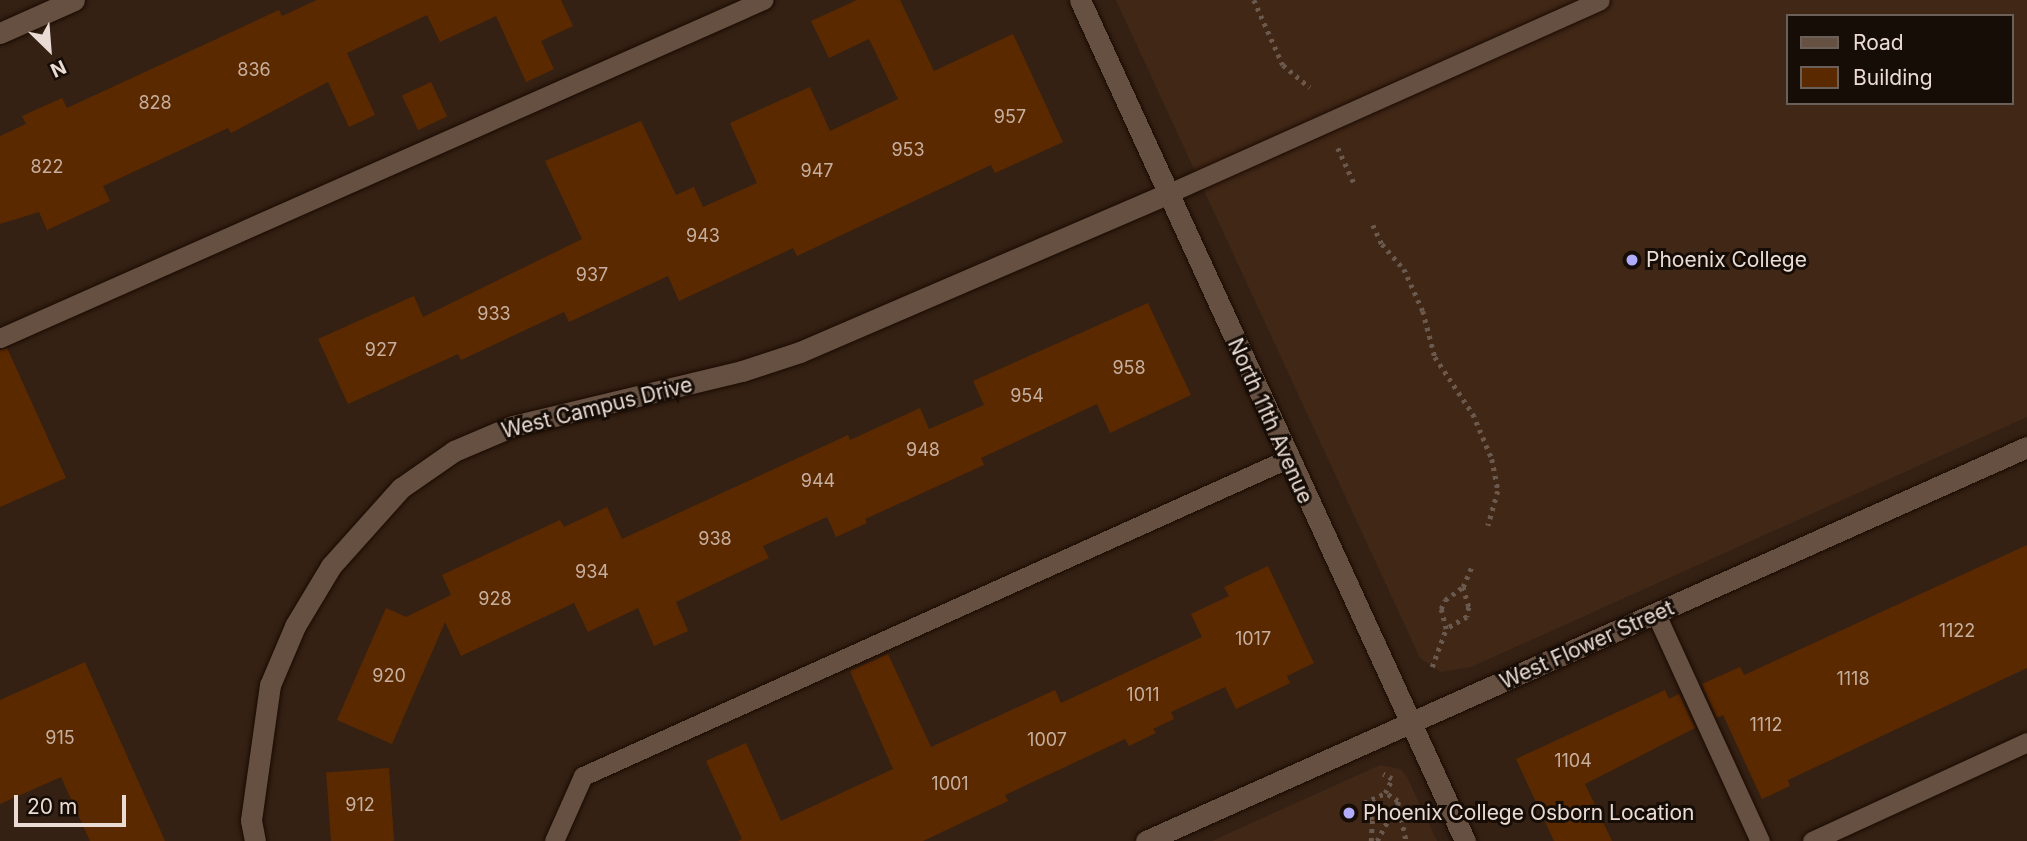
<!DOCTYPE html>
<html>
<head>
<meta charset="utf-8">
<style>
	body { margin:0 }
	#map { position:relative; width:2027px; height:841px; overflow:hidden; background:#342114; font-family:Inter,sans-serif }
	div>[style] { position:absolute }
	.built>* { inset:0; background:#402716 }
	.building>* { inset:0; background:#5b2900; transform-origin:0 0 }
	.path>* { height:4.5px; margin-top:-2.25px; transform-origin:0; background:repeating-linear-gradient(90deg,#6b594e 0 3.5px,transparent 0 8.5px) }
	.roads { filter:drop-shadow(0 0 2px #1b0a01) drop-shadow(0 0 2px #1b0a01) }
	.service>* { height:19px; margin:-9.5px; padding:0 9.5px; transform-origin:9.5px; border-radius:9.5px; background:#665042 }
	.minor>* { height:21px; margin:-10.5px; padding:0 10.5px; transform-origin:10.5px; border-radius:10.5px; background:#665042 }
	.dots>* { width:19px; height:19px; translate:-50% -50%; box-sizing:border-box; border:4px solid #160d07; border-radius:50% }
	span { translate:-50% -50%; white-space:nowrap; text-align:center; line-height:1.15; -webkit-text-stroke:6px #160d07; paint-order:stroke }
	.number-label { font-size:18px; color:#c6af9f }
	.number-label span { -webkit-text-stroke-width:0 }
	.poi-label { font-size:21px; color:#eadcd4 }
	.left { translate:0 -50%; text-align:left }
	.street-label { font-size:21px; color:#eadcd4 }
	.legend { position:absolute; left:1786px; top:14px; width:228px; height:91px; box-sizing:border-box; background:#160d07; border:2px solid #6b6059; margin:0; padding:9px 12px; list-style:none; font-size:21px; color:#eadcd4 }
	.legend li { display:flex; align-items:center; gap:14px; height:35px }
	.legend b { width:35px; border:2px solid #6b6059 }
	.north { position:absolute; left:14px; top:14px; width:70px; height:70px; -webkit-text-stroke:5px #160d07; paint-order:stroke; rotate:155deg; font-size:19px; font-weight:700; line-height:28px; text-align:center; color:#eadcd4 }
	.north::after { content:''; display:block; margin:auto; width:24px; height:32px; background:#eadcd4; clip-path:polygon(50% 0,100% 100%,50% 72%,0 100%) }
	.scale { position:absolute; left:14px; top:795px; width:112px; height:32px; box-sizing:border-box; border:4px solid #eadcd4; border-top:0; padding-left:9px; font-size:21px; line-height:24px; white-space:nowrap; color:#eadcd4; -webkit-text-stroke:5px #160d07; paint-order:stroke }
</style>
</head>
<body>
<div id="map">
	<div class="built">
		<i style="clip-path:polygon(evenodd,1116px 0,2027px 0,2027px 417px,1471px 667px,1441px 672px,1420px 658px,1116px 0,1787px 16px,2011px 16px,2011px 103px,1787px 103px,1787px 16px)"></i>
		<i style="clip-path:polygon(1380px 765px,1401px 769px,1407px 777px,1437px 841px,1212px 841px)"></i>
	</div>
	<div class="building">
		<i style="clip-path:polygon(317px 0,561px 0,573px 26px,541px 41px,554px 69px,526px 82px,496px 16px,440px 42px,427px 15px,347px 53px,375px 115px,349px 127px,328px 82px,231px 133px,228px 128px,103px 186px,110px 201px,47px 230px,39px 212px,0 224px,0 136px,26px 124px,22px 116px,62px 98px,67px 108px,279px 10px,282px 16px)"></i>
		<i style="clip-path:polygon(857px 0,900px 0,934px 71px,1013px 34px,1063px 142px,995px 173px,991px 165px,797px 256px,793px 248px,679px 301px,668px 276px,569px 322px,564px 312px,461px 360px,458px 354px,348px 404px,318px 339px,414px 296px,423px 317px,582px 239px,545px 161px,641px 121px,676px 195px,694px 187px,703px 207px,757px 183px,730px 123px,810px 87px,830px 131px,898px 99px,869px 39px,829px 58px,811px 21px)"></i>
		<i style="left:431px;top:82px;width:38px;height:32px;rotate:65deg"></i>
		<i style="clip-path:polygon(1148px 303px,1191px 395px,1110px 433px,1097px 404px,981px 458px,984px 465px,865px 519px,867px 523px,836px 537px,827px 517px,763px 546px,769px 558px,676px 602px,688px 631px,654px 646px,638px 608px,588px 632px,574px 603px,461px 656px,445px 622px,392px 744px,337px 720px,386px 608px,406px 617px,451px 595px,442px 575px,560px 520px,564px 527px,607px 507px,622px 539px,848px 435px,850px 440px,920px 408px,929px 429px,984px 405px,973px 381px)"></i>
		<i style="clip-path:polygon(7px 348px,66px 478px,0 507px,0 350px)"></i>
		<i style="clip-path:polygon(2027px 545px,2027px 668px,1788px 780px,1790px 786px,1762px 799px,1723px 715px,1717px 718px,1702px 684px,1740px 667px,1744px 675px)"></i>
		<i style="clip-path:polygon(1268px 566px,1314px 663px,1287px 676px,1290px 683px,1236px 709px,1225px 687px,1171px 712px,1174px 719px,1153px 729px,1156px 733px,1129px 746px,1125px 739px,1005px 795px,1008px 801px,923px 841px,738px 841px,742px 839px,706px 761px,746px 743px,781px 821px,893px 769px,850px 671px,888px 654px,931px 747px,1055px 690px,1061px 703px,1202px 637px,1191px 614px,1229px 596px,1224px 587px)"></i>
		<i style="clip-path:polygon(85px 662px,165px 841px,90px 841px,61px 777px,0 804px,0 700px)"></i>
		<i style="clip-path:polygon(1665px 690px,1669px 699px,1679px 694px,1695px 728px,1585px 784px,1612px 841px,1554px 841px,1516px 759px)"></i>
		<i style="left:389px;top:768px;width:73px;height:63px;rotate:86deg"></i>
	</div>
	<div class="path">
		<i style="left:1254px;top:0;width:71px;rotate:66deg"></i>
		<i style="left:1283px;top:65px;width:35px;rotate:40deg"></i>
		<i style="left:1338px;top:148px;width:41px;rotate:65.3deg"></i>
		<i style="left:1373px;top:225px;width:21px;rotate:65deg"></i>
		<i style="left:1382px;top:244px;width:33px;rotate:49deg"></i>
		<i style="left:1404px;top:269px;width:46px;rotate:65.7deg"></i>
		<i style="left:1423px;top:311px;width:48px;rotate:75.4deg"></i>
		<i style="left:1435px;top:357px;width:69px;rotate:56.3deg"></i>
		<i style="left:1473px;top:414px;width:49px;rotate:67.1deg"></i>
		<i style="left:1492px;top:459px;width:33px;rotate:79deg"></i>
		<i style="left:1498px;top:491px;width:36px;rotate:106deg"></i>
		<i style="left:1463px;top:587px;width:23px;rotate:-67deg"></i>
		<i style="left:1432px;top:667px;width:40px;rotate:-69.8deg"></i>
		<i style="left:1446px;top:629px;width:21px;rotate:-104deg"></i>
		<i style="left:1441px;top:609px;width:10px;rotate:-66deg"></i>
		<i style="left:1445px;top:600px;width:22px;rotate:-36deg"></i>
		<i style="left:1463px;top:587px;width:21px;rotate:73deg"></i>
		<i style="left:1469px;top:607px;width:10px;rotate:101deg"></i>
		<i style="left:1467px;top:617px;width:24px;rotate:150deg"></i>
		<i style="left:1398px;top:802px;width:40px;rotate:78deg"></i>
		<i style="left:1371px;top:841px;width:21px;rotate:-87deg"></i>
		<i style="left:1372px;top:820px;width:19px;rotate:-115deg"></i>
		<i style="left:1364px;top:803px;width:23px;rotate:-25deg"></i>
		<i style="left:1377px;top:841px;width:45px;rotate:-62.3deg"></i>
		<i style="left:1398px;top:801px;width:15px;rotate:-148deg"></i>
		<i style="left:1385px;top:793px;width:16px;rotate:-63deg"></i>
		<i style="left:1392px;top:779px;width:10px;rotate:-151deg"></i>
	</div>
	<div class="roads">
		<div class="service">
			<i style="left:1167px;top:194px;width:474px;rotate:-24.1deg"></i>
			<i style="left:0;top:338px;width:835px;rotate:-23.89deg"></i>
			<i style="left:1656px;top:614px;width:250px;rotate:65.4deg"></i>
			<i style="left:554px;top:841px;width:71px;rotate:-66deg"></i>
			<i style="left:583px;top:776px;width:772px;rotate:-24.24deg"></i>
			<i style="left:1812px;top:841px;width:237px;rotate:-24.7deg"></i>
		</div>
		<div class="minor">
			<i style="left:1080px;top:0;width:925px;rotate:65.4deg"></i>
			<i style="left:0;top:33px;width:81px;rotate:-24deg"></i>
			<i style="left:255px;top:841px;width:21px;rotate:-101deg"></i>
			<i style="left:251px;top:820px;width:136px;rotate:-82deg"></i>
			<i style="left:270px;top:685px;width:64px;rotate:-67deg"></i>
			<i style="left:295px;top:626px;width:70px;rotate:-59deg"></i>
			<i style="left:331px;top:566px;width:105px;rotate:-48.1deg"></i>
			<i style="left:401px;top:488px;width:65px;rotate:-34.9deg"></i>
			<i style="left:454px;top:451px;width:64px;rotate:-23deg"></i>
			<i style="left:513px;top:426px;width:236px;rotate:-13.5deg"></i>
			<i style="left:742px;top:371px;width:61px;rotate:-18.1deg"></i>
			<i style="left:800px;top:352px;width:400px;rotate:-23.3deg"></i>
			<i style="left:1146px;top:841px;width:965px;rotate:-24.1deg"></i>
		</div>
	</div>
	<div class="dots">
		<i style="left:1632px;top:260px;background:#b1adfa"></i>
		<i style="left:1349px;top:813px;background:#b1adfa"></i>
	</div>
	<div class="number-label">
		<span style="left:254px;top:70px">836</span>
		<span style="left:155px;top:103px">828</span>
		<span style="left:1010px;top:117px">957</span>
		<span style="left:908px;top:150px">953</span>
		<span style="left:47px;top:167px">822</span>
		<span style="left:817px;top:171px">947</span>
		<span style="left:703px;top:236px">943</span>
		<span style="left:592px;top:275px">937</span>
		<span style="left:494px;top:314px">933</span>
		<span style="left:381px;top:350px">927</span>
		<span style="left:1129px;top:368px">958</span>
		<span style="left:1027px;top:396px">954</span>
		<span style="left:923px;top:450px">948</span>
		<span style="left:818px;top:481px">944</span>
		<span style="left:715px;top:539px">938</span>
		<span style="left:592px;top:572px">934</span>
		<span style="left:495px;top:599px">928</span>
		<span style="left:1957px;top:631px">1122</span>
		<span style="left:1253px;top:639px">1017</span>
		<span style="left:389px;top:676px">920</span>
		<span style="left:1853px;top:679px">1118</span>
		<span style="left:1143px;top:695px">1011</span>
		<span style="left:1766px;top:725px">1112</span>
		<span style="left:60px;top:738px">915</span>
		<span style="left:1047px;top:740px">1007</span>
		<span style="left:1573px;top:761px">1104</span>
		<span style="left:950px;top:784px">1001</span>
		<span style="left:360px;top:805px">912</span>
	</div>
	<div class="poi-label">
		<span class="left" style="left:1646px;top:260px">Phoenix College</span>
		<span class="left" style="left:1363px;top:813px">Phoenix College Osborn Location</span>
	</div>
	<div class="street-label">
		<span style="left:597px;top:408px;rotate:-14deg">West Campus Drive</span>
		<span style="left:1270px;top:421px;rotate:66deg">North 11th Avenue</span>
		<span style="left:1587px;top:645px;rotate:-24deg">West Flower Street</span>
	</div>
	<ul class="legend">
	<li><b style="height:9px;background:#665042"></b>Road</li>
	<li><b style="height:19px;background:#5b2900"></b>Building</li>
	</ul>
	<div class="north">N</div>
	<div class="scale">20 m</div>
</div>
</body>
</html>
